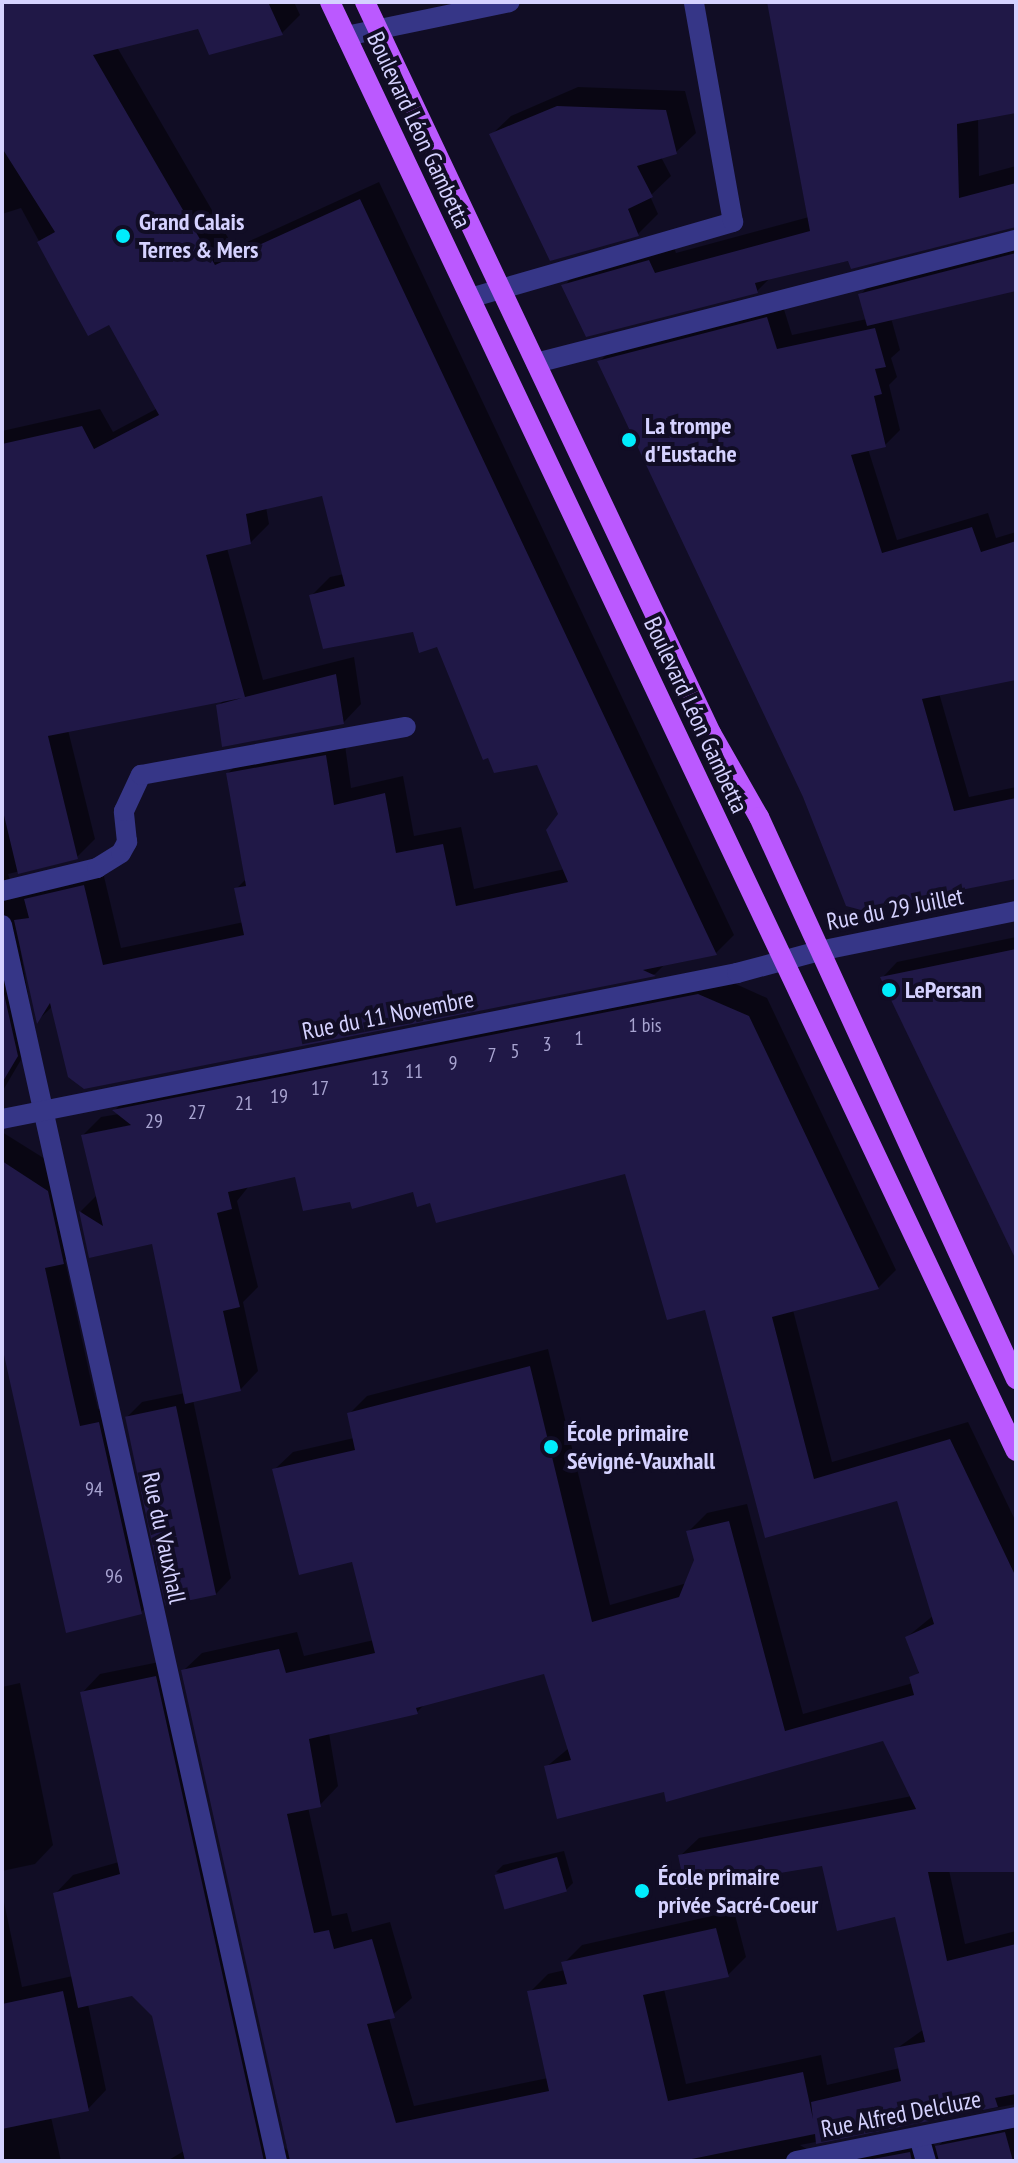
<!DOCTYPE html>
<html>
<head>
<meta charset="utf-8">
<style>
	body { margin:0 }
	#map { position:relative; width:1018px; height:2163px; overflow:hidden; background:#110d25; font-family:"PT Sans Narrow",sans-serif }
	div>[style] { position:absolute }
	.shadow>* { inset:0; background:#0007 }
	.building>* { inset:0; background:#201847; transform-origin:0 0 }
	.minor>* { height:20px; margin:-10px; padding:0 10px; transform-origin:10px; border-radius:10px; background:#363687 }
	.major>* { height:20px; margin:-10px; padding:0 10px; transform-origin:10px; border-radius:10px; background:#bb59ff }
	.dots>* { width:22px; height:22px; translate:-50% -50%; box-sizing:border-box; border:4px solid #110d25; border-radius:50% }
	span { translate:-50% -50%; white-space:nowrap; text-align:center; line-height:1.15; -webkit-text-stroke:8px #110d25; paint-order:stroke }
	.number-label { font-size:20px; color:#a8a4d1 }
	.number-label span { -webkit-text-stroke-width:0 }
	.street-label { font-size:24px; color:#d5d2ff }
	.poi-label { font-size:24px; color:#d5d2ff; font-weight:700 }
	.left { translate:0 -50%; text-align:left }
	.frame { position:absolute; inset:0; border:4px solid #d5d2ff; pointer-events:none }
</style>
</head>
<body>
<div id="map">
	<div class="shadow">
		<i style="clip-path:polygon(evenodd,2px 2px,294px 2px,300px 15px,282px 33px,199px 26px,117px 47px,234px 248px,379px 182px,734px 935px,716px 953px,666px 963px,655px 974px,85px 1087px,53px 1006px,38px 1020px,17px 929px,35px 1036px,2px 1092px,2px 431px,100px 409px,113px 432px,158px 408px,109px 322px,89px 333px,21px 208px,2px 214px,2px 2px,323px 493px,344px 574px,330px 577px,311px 596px,415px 630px,438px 645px,538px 762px,560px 814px,565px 869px,474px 889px,461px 827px,414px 836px,403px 776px,351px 788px,344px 738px,247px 755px,228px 773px,247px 878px,236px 889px,244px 922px,121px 948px,102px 868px,11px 883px,8px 874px,77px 857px,95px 839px,68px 730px,224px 700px,218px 706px,343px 723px,361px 704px,354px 657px,263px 680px,227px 548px,250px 543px,269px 524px,266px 507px,323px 493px)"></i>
		<i style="clip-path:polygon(769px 2px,1016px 2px,1016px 110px,978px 118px,979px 176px,1016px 166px,1016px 226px,771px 277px,757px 291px,587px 335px,564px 286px,585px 264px,671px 240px,676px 253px,809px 217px)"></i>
		<i style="clip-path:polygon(578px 87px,685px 91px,696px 133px,676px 152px,661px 157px,671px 176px,650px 196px,658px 214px,638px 234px,551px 259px,491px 135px,511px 116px)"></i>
		<i style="clip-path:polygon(1016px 239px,1016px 288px,891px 318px,900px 350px,891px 358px,897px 377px,889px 385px,900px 430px,885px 445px,868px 449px,897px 540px,988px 513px,996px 538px,1016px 532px,1016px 678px,939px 693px,969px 797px,1016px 787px,1016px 878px,805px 797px,600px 361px,615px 346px,782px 303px,792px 335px,867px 319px,860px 295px,881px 273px)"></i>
		<i style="clip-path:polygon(1016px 937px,1016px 1258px,883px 977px,897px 962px)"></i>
		<i style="clip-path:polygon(evenodd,718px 976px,767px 998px,896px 1270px,878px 1288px,793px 1310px,832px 1462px,968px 1422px,1016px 1522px,1016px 1870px,949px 1870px,965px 1944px,1016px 1931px,1016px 2104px,800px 2145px,818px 2156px,928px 2134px,939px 2153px,937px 2147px,956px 2129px,1016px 2116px,1016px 2161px,167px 2161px,184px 2151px,154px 2015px,132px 1994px,88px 2004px,106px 2090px,88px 2109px,51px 2117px,61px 2161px,2px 2161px,2px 1893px,22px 1987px,73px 1976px,55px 1894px,73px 1875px,119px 1862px,82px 1693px,100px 1674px,174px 1659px,282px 2145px,288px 2151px,183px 1671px,202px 1653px,297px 1632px,304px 1656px,374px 1640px,354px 1559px,274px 1470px,293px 1452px,354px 1438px,349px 1414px,367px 1396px,548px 1349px,610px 1605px,687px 1583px,697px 1560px,688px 1532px,707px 1513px,747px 1504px,803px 1714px,913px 1683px,920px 1669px,907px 1637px,934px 1615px,899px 1499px,766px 1535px,706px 1308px,627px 1171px,432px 1200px,414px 1189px,351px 1200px,297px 1174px,249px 1186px,237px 1201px,258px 1287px,243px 1302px,258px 1371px,240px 1390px,193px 1400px,231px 1578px,216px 1594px,127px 1417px,142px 1402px,185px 1393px,153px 1242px,91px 1256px,81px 1211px,97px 1195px,83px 1135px,101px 1117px,119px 1114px,115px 1110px,132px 1093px,718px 976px,546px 1672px,569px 1748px,546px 1767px,666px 1790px,884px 1738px,912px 1796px,699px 1838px,680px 1856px,824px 1863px,896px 1915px,924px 2029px,896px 2049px,900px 2068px,827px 2085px,821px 2055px,686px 2084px,664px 1989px,728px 1975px,746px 1957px,734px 1911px,582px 1945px,564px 1963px,565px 1970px,548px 1974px,530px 1992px,548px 2078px,414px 2106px,389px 2018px,412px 1998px,390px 1922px,352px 1932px,347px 1913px,332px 1916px,308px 1807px,320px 1805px,338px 1786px,329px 1733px,417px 1712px,425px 1704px,546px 1672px)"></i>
		<i style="clip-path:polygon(2px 1132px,66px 1172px,81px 1244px,65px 1260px,89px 1372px,98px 1409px,117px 1405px,159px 1594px,141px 1612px,2px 1339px)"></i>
		<i style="clip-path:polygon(20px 1683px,53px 1845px,35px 1864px,2px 1871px,2px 1687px)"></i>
		<i style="clip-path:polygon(564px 1851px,573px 1883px,566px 1890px,496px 1872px,503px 1865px)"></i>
	</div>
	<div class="building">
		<i style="clip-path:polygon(2px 2px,268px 2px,283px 35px,209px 55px,198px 29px,93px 55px,215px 265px,360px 199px,717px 955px,643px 970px,656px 976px,84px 1089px,68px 1077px,50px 1003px,37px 1024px,14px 920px,29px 918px,24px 899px,84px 885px,103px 965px,244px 935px,234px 888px,246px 886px,226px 773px,326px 755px,334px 805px,385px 793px,396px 853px,443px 844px,456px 906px,568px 882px,546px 830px,558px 814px,537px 765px,494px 773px,488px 758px,483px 760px,437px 647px,419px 653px,413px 632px,323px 649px,309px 595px,345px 586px,322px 496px,246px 514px,251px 544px,206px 555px,245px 697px,336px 674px,344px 724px,222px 747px,216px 705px,242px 698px,48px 736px,78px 859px,18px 874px,2px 807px,2px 444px,82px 426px,94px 449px,159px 415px,109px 325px,88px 336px,37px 242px,55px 232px,2px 148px)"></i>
		<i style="clip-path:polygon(767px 2px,1016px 2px,1016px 113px,957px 124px,959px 198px,1016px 183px,1016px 227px,851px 269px,848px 261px,755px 283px,758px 293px,586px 337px,561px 285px,649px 260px,655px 273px,810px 231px)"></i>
		<i style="clip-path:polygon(557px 106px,666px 110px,677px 154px,637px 166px,653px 197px,628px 209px,639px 236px,550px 261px,489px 134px)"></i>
		<i style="clip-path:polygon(1016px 253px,1016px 291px,867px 326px,858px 294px)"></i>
		<i style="clip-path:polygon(767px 317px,777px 349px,875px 328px,886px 367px,875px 369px,882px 394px,874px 396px,886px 447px,851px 455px,882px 553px,972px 527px,981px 552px,1016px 541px,1016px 680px,922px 699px,954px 811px,1016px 798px,1016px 879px,861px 910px,846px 906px,803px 797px,597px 361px)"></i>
		<i style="clip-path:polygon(1016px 949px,1016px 1260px,880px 977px)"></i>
		<i style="clip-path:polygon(2px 985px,18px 1056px,2px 1083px)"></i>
		<i style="clip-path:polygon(evenodd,698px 994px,749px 1016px,879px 1289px,772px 1317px,814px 1479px,950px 1439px,1016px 1577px,1016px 1872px,928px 1872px,947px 1961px,1016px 1944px,1016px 2094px,995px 2098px,998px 2107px,816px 2144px,815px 2134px,682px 2161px,290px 2161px,181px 1670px,279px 1649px,286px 1673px,375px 1653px,352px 1562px,299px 1575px,272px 1469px,355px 1450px,347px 1413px,530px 1366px,592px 1622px,679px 1597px,694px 1560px,686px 1531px,729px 1521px,785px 1731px,914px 1695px,909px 1677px,919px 1673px,905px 1637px,934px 1624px,897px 1501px,765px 1538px,705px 1310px,667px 1320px,625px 1174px,436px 1223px,430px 1203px,417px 1207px,413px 1192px,352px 1209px,350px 1202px,303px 1211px,295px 1177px,228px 1192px,232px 1209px,217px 1213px,240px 1307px,223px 1311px,241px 1391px,185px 1404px,152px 1244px,89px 1258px,79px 1211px,103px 1226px,81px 1135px,131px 1125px,112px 1110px,698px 994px,544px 1674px,571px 1760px,544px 1766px,557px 1819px,664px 1792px,666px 1802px,883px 1741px,916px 1809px,678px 1855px,685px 1889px,822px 1866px,837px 1931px,895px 1917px,925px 2042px,894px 2048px,901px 2081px,811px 2102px,813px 2119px,803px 2072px,668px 2101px,643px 1995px,729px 1977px,716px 1928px,561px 1962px,567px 1984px,527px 1991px,549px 2091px,396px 2123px,367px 2024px,395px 2018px,372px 1939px,334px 1949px,329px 1930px,314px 1933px,302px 1882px,287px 1814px,321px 1807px,309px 1739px,418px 1714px,416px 1708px,544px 1674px)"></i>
		<i style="clip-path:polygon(2px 1161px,48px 1191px,64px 1264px,45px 1268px,72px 1391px,80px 1426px,99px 1422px,142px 1614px,66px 1633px,2px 1346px)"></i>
		<i style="left:176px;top:1406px;width:193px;height:52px;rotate:78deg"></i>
		<i style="clip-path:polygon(156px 1676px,264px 2161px,185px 2161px,152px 2016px,132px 1996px,78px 2008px,53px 1893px,120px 1874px,80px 1692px)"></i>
		<i style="left:557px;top:1857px;width:36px;height:65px;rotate:74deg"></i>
		<i style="clip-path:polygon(63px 1991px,89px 2111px,2px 2129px,2px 2004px)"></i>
		<i style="clip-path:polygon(1005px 2132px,1013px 2161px,939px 2161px,935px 2146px)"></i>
		<i style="clip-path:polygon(910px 2152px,912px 2161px,862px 2161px)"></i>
	</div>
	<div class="minor">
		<i style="left:346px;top:36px;width:167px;rotate:-11.7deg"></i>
		<i style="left:470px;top:298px;width:274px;rotate:-16.1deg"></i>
		<i style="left:733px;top:222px;width:223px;rotate:-100.1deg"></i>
		<i style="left:536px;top:363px;width:496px;rotate:-14.4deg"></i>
		<i style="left:2px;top:891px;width:98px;rotate:-13.6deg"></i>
		<i style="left:97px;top:868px;width:28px;rotate:-32deg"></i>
		<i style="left:121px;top:853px;width:13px;rotate:-61deg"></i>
		<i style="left:127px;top:842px;width:31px;rotate:-96deg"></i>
		<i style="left:124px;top:811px;width:40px;rotate:-65deg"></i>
		<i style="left:141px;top:775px;width:269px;rotate:-10.3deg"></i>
		<i style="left:2px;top:925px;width:1266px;rotate:77.46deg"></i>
		<i style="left:2px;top:1119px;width:749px;rotate:-11.23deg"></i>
		<i style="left:737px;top:973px;width:85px;rotate:-15deg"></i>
		<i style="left:819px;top:951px;width:201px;rotate:-11.5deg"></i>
		<i style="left:919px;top:2137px;width:25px;rotate:74deg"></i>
		<i style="left:796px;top:2161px;width:224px;rotate:-11.3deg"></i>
	</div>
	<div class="major">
		<i style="left:330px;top:2px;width:1603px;rotate:64.67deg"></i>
		<i style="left:365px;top:2px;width:809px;rotate:64.67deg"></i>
		<i style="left:711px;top:733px;width:97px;rotate:60.3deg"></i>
		<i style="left:759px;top:817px;width:618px;rotate:65.43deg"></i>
	</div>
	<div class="dots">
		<i style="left:123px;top:236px;background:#00edfd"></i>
		<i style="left:629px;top:440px;background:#00edfd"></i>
		<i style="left:889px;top:990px;background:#00edfd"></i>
		<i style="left:551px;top:1447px;background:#00edfd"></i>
		<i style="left:642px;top:1891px;background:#00edfd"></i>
	</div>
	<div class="number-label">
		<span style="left:645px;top:1025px">1 bis</span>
		<span style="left:579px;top:1038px">1</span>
		<span style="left:547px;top:1044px">3</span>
		<span style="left:515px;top:1051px">5</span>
		<span style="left:492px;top:1055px">7</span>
		<span style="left:453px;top:1063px">9</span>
		<span style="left:414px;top:1071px">11</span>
		<span style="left:380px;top:1078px">13</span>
		<span style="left:320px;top:1088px">17</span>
		<span style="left:279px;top:1096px">19</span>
		<span style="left:244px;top:1103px">21</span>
		<span style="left:197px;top:1112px">27</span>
		<span style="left:154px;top:1121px">29</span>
		<span style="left:94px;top:1489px">94</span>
		<span style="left:114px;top:1576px">96</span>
	</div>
	<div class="street-label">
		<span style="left:419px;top:130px;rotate:65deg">Boulevard Léon Gambetta</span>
		<span style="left:696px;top:715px;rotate:65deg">Boulevard Léon Gambetta</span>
		<span style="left:895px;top:909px;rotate:-11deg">Rue du 29 Juillet</span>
		<span style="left:388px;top:1015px;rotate:-11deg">Rue du 11 Novembre</span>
		<span style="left:164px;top:1538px;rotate:78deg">Rue du Vauxhall</span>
		<span style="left:901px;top:2114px;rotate:-11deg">Rue Alfred Delcluze</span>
	</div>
	<div class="poi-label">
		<span class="left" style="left:139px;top:236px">Grand Calais<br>Terres &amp; Mers</span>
		<span class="left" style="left:645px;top:440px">La trompe<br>d'Eustache</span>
		<span class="left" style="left:905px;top:990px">LePersan</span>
		<span class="left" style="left:567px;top:1447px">École primaire<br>Sévigné-Vauxhall</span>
		<span class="left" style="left:658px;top:1891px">École primaire<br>privée Sacré-Coeur</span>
	</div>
	<div class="frame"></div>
</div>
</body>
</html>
